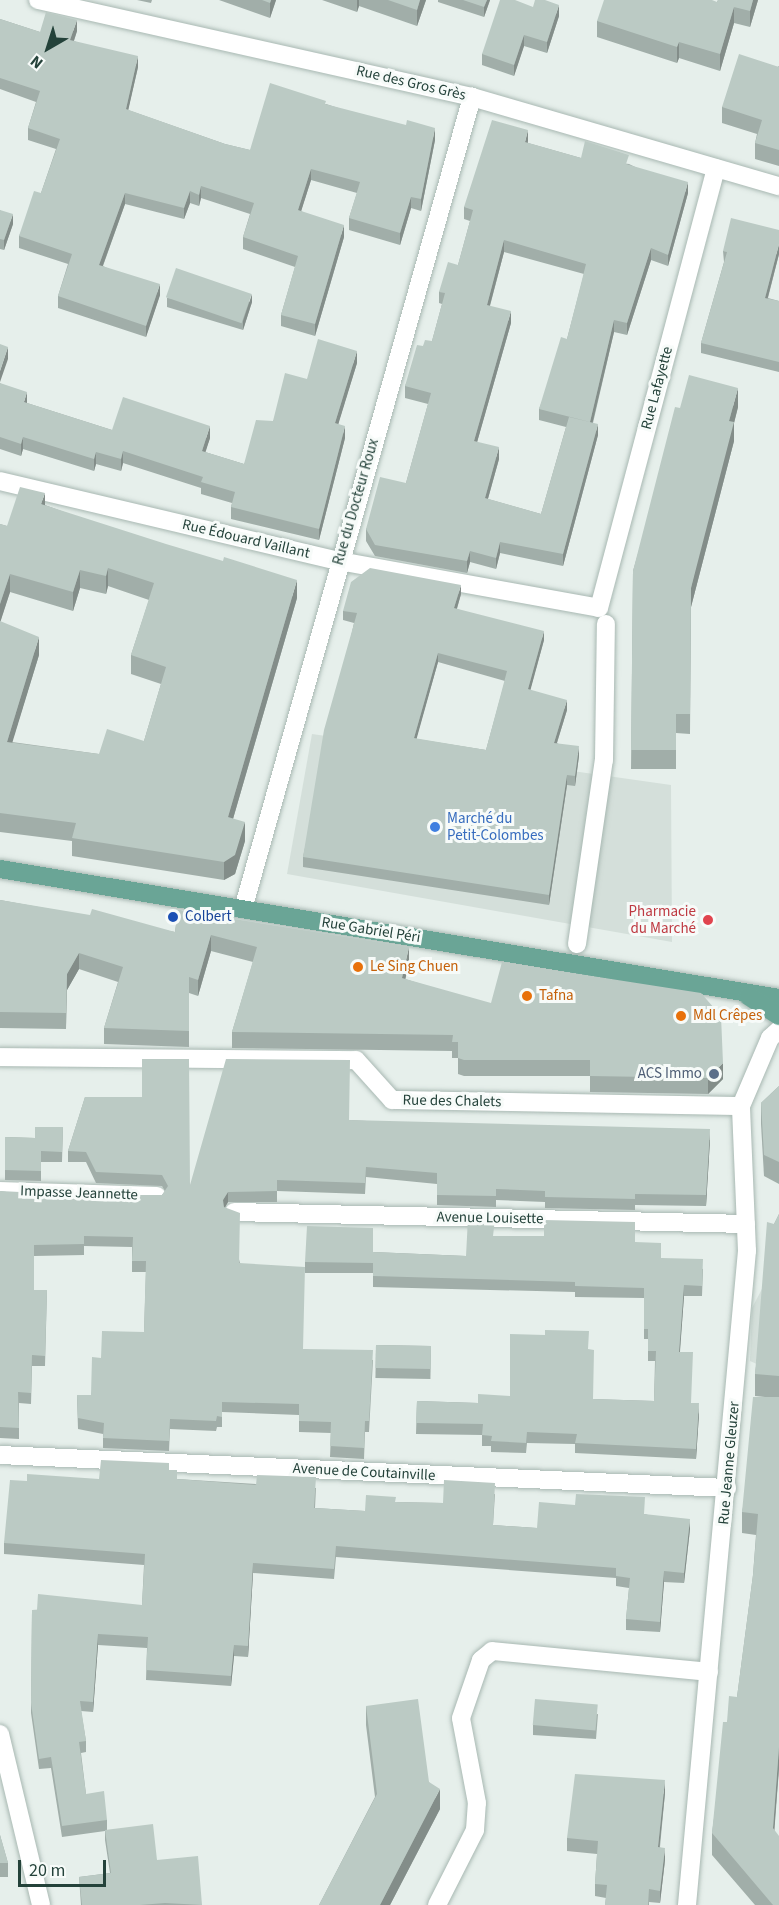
<!DOCTYPE html>
<html>
<head>
<meta charset="utf-8">
<style>
	body { margin:0 }
	#map { position:relative; width:779px; height:1905px; overflow:hidden; background:#e6efeb; font-family:"Source Sans 3",sans-serif }
	div>[style] { position:absolute }
	.built>* { inset:0; background:#d4dfda }
	.roads { filter:drop-shadow(0 0 2px #a8b8b2) drop-shadow(0 0 2px #a8b8b2) }
	.minor>* { height:18px; margin:-9px; padding:0 9px; transform-origin:9px; border-radius:9px; background:#fff }
	.major>* { height:18px; margin:-9px; padding:0 9px; transform-origin:9px; border-radius:9px; background:#6aa596 }
	.wall>* { inset:0; background:#a1aea9; transform-origin:0 0 }
	.shaded-wall>* { inset:0; background:#838d89 }
	.building>* { inset:0; background:#bbcac4; transform-origin:0 0 }
	.dots>* { width:16px; height:16px; translate:-50% -50%; box-sizing:border-box; border:3px solid #f7fbf9; border-radius:50% }
	span { translate:-50% -50%; white-space:nowrap; text-align:center; line-height:1.15; -webkit-text-stroke:6px #f7fbf9; paint-order:stroke }
	.street-label { font-size:15px; color:#24423a }
	.shop-label { font-size:15px; color:#366cbe }
	.left { translate:0 -50%; text-align:left }
	.health-label { font-size:15px; color:#be3a42 }
	.right { translate:-100% -50%; text-align:right }
	.transit-label { font-size:15px; color:#164399 }
	.food-label { font-size:15px; color:#c56008 }
	.service-label { font-size:15px; color:#4e5e75 }
	.north { position:absolute; left:18px; top:18px; width:60px; height:60px; -webkit-text-stroke:4px #f7fbf9; paint-order:stroke; rotate:219deg; font-size:16px; font-weight:700; line-height:24px; text-align:center; color:#24423a }
	.north::after { content:''; display:block; margin:auto; width:21px; height:27px; background:#24423a; clip-path:polygon(50% 0,100% 100%,50% 72%,0 100%) }
	.scale { position:absolute; left:18px; top:1860px; width:88px; height:27px; box-sizing:border-box; border:3px solid #24423a; border-top:0; padding-left:8px; font-size:18px; line-height:21px; white-space:nowrap; color:#24423a; -webkit-text-stroke:4px #f7fbf9; paint-order:stroke }
</style>
</head>
<body>
<div id="map">
	<div class="built">
		<i style="clip-path:polygon(312px 734px,671px 785px,672px 942px,287px 874px)"></i>
		<i style="clip-path:polygon(779px 1256px,779px 1374px,750px 1361px,752px 1308px)"></i>
	</div>
	<div class="roads">
		<div class="minor">
			<i style="left:38px;top:0;width:445px;rotate:12.6deg"></i>
			<i style="left:472px;top:97px;width:320px;rotate:16.2deg"></i>
			<i style="left:0;top:481px;width:348px;rotate:13.3deg"></i>
			<i style="left:339px;top:561px;width:264px;rotate:10.2deg"></i>
			<i style="left:599px;top:608px;width:455px;rotate:-75.1deg"></i>
			<i style="left:243px;top:909px;width:844px;rotate:-74.25deg"></i>
			<i style="left:577px;top:944px;width:186px;rotate:-81.7deg"></i>
			<i style="left:604px;top:760px;width:136px;rotate:-89.2deg"></i>
			<i style="left:0;top:1057px;width:356px;rotate:0.5deg"></i>
			<i style="left:356px;top:1060px;width:54px;rotate:48deg"></i>
			<i style="left:392px;top:1100px;width:349px;rotate:1deg"></i>
			<i style="left:0;top:1191px;width:157px;rotate:1.8deg"></i>
			<i style="left:234px;top:1212px;width:512px;rotate:1.34deg"></i>
			<i style="left:0;top:1455px;width:728px;rotate:2.6deg"></i>
			<i style="left:0;top:1734px;width:176px;rotate:76.5deg"></i>
			<i style="left:437px;top:1905px;width:84px;rotate:-63.1deg"></i>
			<i style="left:475px;top:1830px;width:27px;rotate:-86deg"></i>
			<i style="left:477px;top:1803px;width:86px;rotate:-100.7deg"></i>
			<i style="left:461px;top:1718px;width:61px;rotate:-71deg"></i>
			<i style="left:481px;top:1660px;width:14px;rotate:-39deg"></i>
			<i style="left:492px;top:1651px;width:218px;rotate:5.5deg"></i>
			<i style="left:687px;top:1905px;width:657px;rotate:-84.76deg"></i>
			<i style="left:747px;top:1251px;width:145px;rotate:-92.4deg"></i>
			<i style="left:741px;top:1106px;width:74px;rotate:-66.9deg"></i>
			<i style="left:770px;top:1038px;width:12px;rotate:-42deg"></i>
		</div>
		<div class="major">
			<i style="left:0;top:869px;width:790px;rotate:9.4deg"></i>
			<i style="left:748px;top:996px;width:37px;rotate:33deg"></i>
		</div>
	</div>
	<div class="wall">
		<i style="clip-path:polygon(137px 0,152px 0,151px 3px)"></i>
		<i style="clip-path:polygon(219px 0,276px 0,270px 18px)"></i>
		<i style="clip-path:polygon(322px 0,426px 0,417px 26px,359px 6px,357px 12px)"></i>
		<i style="clip-path:polygon(438px 0,490px 0,484px 17px,438px 2px)"></i>
		<i style="clip-path:polygon(718px 0,758px 0,750px 27px,734px 23px,720px 71px,679px 58px,677px 63px,597px 37px,597px 21px,717px 2px)"></i>
		<i style="clip-path:polygon(533px 7px,559px 16px,547px 53px,524px 46px,514px 76px,482px 65px,482px 54px)"></i>
		<i style="clip-path:polygon(0 19px,40px 32px,77px 31px,74px 41px,138px 67px,128px 110px,225px 144px,250px 150px,326px 104px,435px 140px,421px 211px,411px 208px,400px 245px,349px 230px,349px 218px,357px 193px,311px 180px,301px 211px,344px 237px,315px 336px,281px 326px,281px 315px,295px 267px,243px 249px,243px 237px,250px 214px,201px 198px,199px 206px,190px 203px,184px 219px,125px 204px,103px 266px,160px 295px,146px 337px,58px 308px,58px 296px,68px 264px,19px 248px,19px 236px,41px 193px,56px 149px,28px 140px,28px 128px,36px 102px,0 89px)"></i>
		<i style="clip-path:polygon(779px 66px,779px 166px,755px 159px,755px 143px,757px 134px,722px 123px,722px 107px)"></i>
		<i style="clip-path:polygon(evenodd,528px 141px,528px 143px,581px 158px,629px 164px,688px 193px,668px 266px,651px 260px,627px 335px,614px 332px,593px 423px,598px 435px,563px 566px,500px 553px,496px 569px,470px 562px,467px 573px,375px 556px,366px 541px,366px 529px,406px 483px,428px 404px,405px 398px,405px 386px,423px 346px,432px 341px,442px 304px,439px 303px,439px 292px,458px 265px,470px 221px,464px 219px,464px 207px,528px 141px,504px 252px,584px 274px,567px 339px,539px 409px,539px 420px,566px 427px,541px 514px,488px 499px,499px 459px,477px 442px,511px 323px,490px 306px,504px 252px)"></i>
		<i style="clip-path:polygon(0 210px,13px 224px,4px 250px,0 249px)"></i>
		<i style="clip-path:polygon(723px 251px,779px 254px,768px 298px,779px 301px,779px 372px,701px 353px,701px 343px,724px 262px)"></i>
		<i style="clip-path:polygon(167px 298px,252px 302px,243px 330px,167px 307px)"></i>
		<i style="clip-path:polygon(357px 363px,338px 424px,345px 438px,319px 540px,231px 519px,231px 507px,232px 503px,201px 494px,201px 488px,123px 463px,121px 471px,96px 464px,94px 471px,23px 449px,21px 456px,0 449px,0 383px,27px 403px,112px 430px,210px 438px,205px 452px,244px 464px,273px 421px,307px 379px)"></i>
		<i style="clip-path:polygon(738px 407px,734px 423px,734px 441px,691px 607px,690px 734px,676px 733px,676px 769px,631px 769px,633px 571px,680px 408px)"></i>
		<i style="clip-path:polygon(evenodd,45px 505px,297px 598px,233px 819px,245px 841px,235px 874px,224px 880px,72px 856px,72px 841px,0 832px,0 524px,7px 526px,45px 505px,108px 586px,149px 600px,131px 655px,131px 674px,161px 684px,144px 741px,99px 754px,12px 742px,39px 655px,0 622px,10px 592px,73px 611px,80px 588px,106px 594px,108px 586px)"></i>
		<i style="clip-path:polygon(evenodd,461px 594px,457px 609px,544px 640px,530px 690px,567px 710px,557px 743px,579px 756px,575px 786px,567px 785px,549px 905px,303px 867px,303px 857px,354px 623px,343px 620px,343px 611px,461px 594px,438px 662px,505px 681px,486px 750px,416px 739px,438px 662px)"></i>
		<i style="clip-path:polygon(0 900px,175px 932px,178px 910px,409px 963px,405px 979px,723px 1079px,708px 1094px,590px 1092px,590px 1076px,464px 1076px,458px 1074px,458px 1058px,452px 1058px,452px 1051px,232px 1048px,232px 1032px,253px 962px,211px 951px,198px 996px,189px 993px,189px 1047px,104px 1044px,104px 1028px,118px 982px,79px 969px,67px 990px,66px 1029px,0 1028px)"></i>
		<i style="clip-path:polygon(779px 1086px,779px 1184px,764px 1176px,761px 1124px,761px 1103px)"></i>
		<i style="clip-path:polygon(85px 1097px,190px 1185px,349px 1120px,710px 1140px,706px 1206px,635px 1205px,635px 1210px,545px 1208px,545px 1202px,496px 1200px,496px 1207px,437px 1205px,437px 1184px,366px 1177px,365px 1194px,277px 1191px,277px 1202px,228px 1202px,225px 1207px,240px 1263px,303px 1349px,373px 1360px,369px 1432px,365px 1432px,364px 1459px,330px 1457px,331px 1433px,299px 1432px,299px 1415px,222px 1412px,222px 1427px,217px 1427px,216px 1431px,170px 1429px,169px 1451px,103px 1448px,103px 1434px,78px 1429px,77px 1395px,91px 1395px,101px 1358px,144px 1332px,146px 1272px,132px 1272px,132px 1247px,84px 1246px,84px 1255px,34px 1256px,34px 1290px,47px 1290px,45px 1366px,32px 1366px,31px 1404px,19px 1403px,19px 1439px,0 1438px,0 1191px,40px 1197px,108px 1199px,108px 1195px,162px 1195px,165px 1191px,162px 1186px,96px 1183px,86px 1162px,68px 1162px,68px 1151px)"></i>
		<i style="clip-path:polygon(63px 1127px,62px 1162px,41px 1162px,41px 1181px,5px 1180px,5px 1137px,35px 1138px)"></i>
		<i style="clip-path:polygon(779px 1214px,779px 1768px,774px 1830px,779px 1905px,755px 1905px,712px 1855px,712px 1833px,727px 1722px,737px 1697px,753px 1575px,756px 1535px,742px 1533px,742px 1512px,765px 1397px,755px 1396px,755px 1374px,774px 1224px)"></i>
		<i style="clip-path:polygon(494px 1236px,635px 1242px,661px 1258px,703px 1269px,702px 1296px,684px 1296px,680px 1352px,691px 1403px,699px 1414px,696px 1459px,575px 1453px,575px 1444px,527px 1443px,526px 1453px,491px 1452px,491px 1446px,482px 1446px,482px 1435px,416px 1434px,417px 1401px,478px 1403px,510px 1396px,588px 1349px,593px 1399px,654px 1401px,655px 1361px,648px 1361px,648px 1339px,644px 1339px,644px 1298px,575px 1297px,575px 1292px,373px 1287px,373px 1273px,305px 1273px,305px 1262px,373px 1252px,466px 1256px)"></i>
		<i style="left:376px;top:1345px;width:55px;height:33px;rotate:1deg"></i>
		<i style="clip-path:polygon(169px 1470px,177px 1479px,316px 1488px,315px 1508px,365px 1511px,395px 1502px,443px 1503px,495px 1494px,493px 1525px,537px 1528px,645px 1514px,690px 1529px,684px 1583px,664px 1582px,660px 1632px,626px 1630px,626px 1619px,629px 1588px,616px 1586px,616px 1578px,336px 1557px,334px 1579px,253px 1573px,248px 1657px,234px 1656px,231px 1686px,146px 1680px,147px 1648px,98px 1645px,93px 1712px,81px 1711px,86px 1741px,86px 1752px,81px 1753px,86px 1794px,107px 1820px,107px 1830px,157px 1860px,202px 1905px,81px 1905px,79px 1877px,110px 1873px,105px 1840px,105px 1831px,62px 1837px,51px 1768px,39px 1769px,31px 1713px,32px 1610px,142px 1605px,144px 1565px,4px 1554px,4px 1543px,27px 1481px,99px 1479px)"></i>
		<i style="clip-path:polygon(366px 1706px,429px 1782px,440px 1809px,390px 1905px,319px 1905px,375px 1797px,366px 1725px)"></i>
		<i style="clip-path:polygon(598px 1714px,596px 1739px,533px 1735px,533px 1725px)"></i>
		<i style="clip-path:polygon(665px 1793px,660px 1847px,665px 1860px,660px 1903px,649px 1902px,649px 1905px,605px 1905px,606px 1898px,595px 1896px,595px 1884px,597px 1854px,567px 1851px,567px 1838px)"></i>
		<i style="clip-path:polygon(0 1835px,8px 1863px,8px 1877px,0 1877px)"></i>
	</div>
	<div class="shaded-wall">
		<i style="clip-path:polygon(271px 0,276px 0,270px 18px,270px 3px)"></i>
		<i style="clip-path:polygon(357px 0,359px 0,359px 6px,357px 12px)"></i>
		<i style="clip-path:polygon(420px 0,426px 0,417px 26px,417px 10px)"></i>
		<i style="clip-path:polygon(487px 0,490px 0,484px 17px,484px 7px)"></i>
		<i style="clip-path:polygon(753px 0,758px 0,750px 27px,750px 11px)"></i>
		<i style="clip-path:polygon(559px 5px,559px 16px,547px 53px,547px 42px)"></i>
		<i style="clip-path:polygon(734px 7px,734px 23px,720px 71px,720px 54px)"></i>
		<i style="clip-path:polygon(77px 20px,77px 31px,70px 52px,70px 40px)"></i>
		<i style="clip-path:polygon(524px 35px,524px 46px,514px 76px,514px 65px)"></i>
		<i style="clip-path:polygon(679px 42px,679px 58px,677px 63px,677px 47px)"></i>
		<i style="clip-path:polygon(138px 56px,138px 67px,126px 120px,126px 109px)"></i>
		<i style="clip-path:polygon(435px 128px,435px 140px,421px 211px,421px 199px)"></i>
		<i style="clip-path:polygon(528px 130px,528px 141px,525px 154px,525px 142px)"></i>
		<i style="clip-path:polygon(311px 169px,311px 180px,298px 221px,298px 210px)"></i>
		<i style="clip-path:polygon(688px 182px,688px 193px,668px 266px,668px 255px)"></i>
		<i style="clip-path:polygon(201px 186px,201px 198px,199px 206px,199px 195px)"></i>
		<i style="clip-path:polygon(190px 191px,190px 203px,184px 219px,184px 208px)"></i>
		<i style="clip-path:polygon(125px 193px,125px 204px,99px 276px,99px 265px)"></i>
		<i style="clip-path:polygon(411px 197px,411px 208px,400px 245px,400px 233px)"></i>
		<i style="clip-path:polygon(13px 214px,13px 224px,4px 250px,4px 240px)"></i>
		<i style="clip-path:polygon(344px 225px,344px 237px,315px 336px,315px 324px)"></i>
		<i style="clip-path:polygon(504px 240px,504px 252px,487px 316px,487px 305px)"></i>
		<i style="clip-path:polygon(779px 244px,779px 254px,765px 308px,765px 298px)"></i>
		<i style="clip-path:polygon(651px 248px,651px 260px,627px 335px,627px 323px)"></i>
		<i style="clip-path:polygon(160px 284px,160px 295px,146px 337px,146px 326px)"></i>
		<i style="clip-path:polygon(252px 294px,252px 302px,243px 330px,243px 321px)"></i>
		<i style="clip-path:polygon(511px 311px,511px 323px,474px 453px,474px 441px)"></i>
		<i style="clip-path:polygon(614px 320px,614px 332px,590px 433px,590px 422px)"></i>
		<i style="clip-path:polygon(8px 347px,8px 359px,0 382px,0 371px)"></i>
		<i style="clip-path:polygon(357px 351px,357px 363px,335px 435px,335px 423px)"></i>
		<i style="clip-path:polygon(738px 388px,738px 407px,734px 423px,734px 441px,691px 607px,690px 734px,691px 588px,729px 421px)"></i>
		<i style="clip-path:polygon(27px 392px,27px 404px,24px 402px)"></i>
		<i style="clip-path:polygon(598px 424px,598px 435px,563px 566px,563px 554px)"></i>
		<i style="clip-path:polygon(210px 426px,210px 438px,202px 463px,202px 451px)"></i>
		<i style="clip-path:polygon(345px 426px,345px 438px,319px 540px,319px 529px)"></i>
		<i style="clip-path:polygon(23px 437px,23px 449px,21px 456px,21px 444px)"></i>
		<i style="clip-path:polygon(499px 447px,499px 459px,485px 509px,485px 498px)"></i>
		<i style="clip-path:polygon(123px 451px,123px 463px,121px 471px,121px 459px)"></i>
		<i style="clip-path:polygon(96px 452px,96px 464px,94px 471px,94px 459px)"></i>
		<i style="clip-path:polygon(45px 493px,45px 511px,41px 504px)"></i>
		<i style="clip-path:polygon(500px 542px,500px 553px,496px 569px,496px 558px)"></i>
		<i style="clip-path:polygon(470px 551px,470px 562px,467px 573px,467px 561px)"></i>
		<i style="clip-path:polygon(108px 568px,108px 586px,106px 594px,106px 576px)"></i>
		<i style="clip-path:polygon(80px 570px,80px 588px,73px 611px,73px 592px)"></i>
		<i style="clip-path:polygon(10px 574px,10px 592px,0 623px,0 604px)"></i>
		<i style="clip-path:polygon(297px 580px,297px 598px,228px 836px,228px 817px)"></i>
		<i style="clip-path:polygon(461px 585px,461px 594px,454px 618px,454px 608px)"></i>
		<i style="clip-path:polygon(544px 631px,544px 640px,528px 699px,528px 689px)"></i>
		<i style="clip-path:polygon(39px 637px,39px 655px,7px 760px,7px 742px)"></i>
		<i style="clip-path:polygon(438px 653px,438px 662px,414px 748px,414px 738px)"></i>
		<i style="clip-path:polygon(567px 700px,567px 710px,554px 752px,554px 743px)"></i>
		<i style="clip-path:polygon(579px 746px,579px 756px,575px 786px,575px 776px)"></i>
		<i style="clip-path:polygon(567px 775px,567px 785px,549px 905px,549px 895px)"></i>
		<i style="clip-path:polygon(245px 822px,245px 841px,235px 874px,224px 880px,224px 862px)"></i>
		<i style="clip-path:polygon(211px 935px,211px 951px,198px 996px,198px 980px)"></i>
		<i style="clip-path:polygon(409px 947px,409px 963px,402px 994px,402px 978px)"></i>
		<i style="clip-path:polygon(79px 953px,79px 969px,67px 990px,66px 1029px,67px 974px)"></i>
		<i style="clip-path:polygon(723px 1063px,723px 1079px,708px 1094px,708px 1078px)"></i>
		<i style="clip-path:polygon(710px 1129px,710px 1140px,706px 1206px,706px 1195px)"></i>
		<i style="clip-path:polygon(228px 1192px,228px 1202px,223px 1211px,223px 1200px)"></i>
		<i style="clip-path:polygon(684px 1285px,684px 1296px,679px 1362px,679px 1352px)"></i>
		<i style="clip-path:polygon(699px 1403px,699px 1414px,696px 1459px,696px 1449px)"></i>
		<i style="clip-path:polygon(690px 1519px,690px 1529px,684px 1583px,684px 1573px)"></i>
		<i style="clip-path:polygon(253px 1563px,253px 1573px,248px 1657px,248px 1646px)"></i>
		<i style="clip-path:polygon(664px 1571px,664px 1582px,660px 1632px,660px 1622px)"></i>
		<i style="clip-path:polygon(98px 1634px,98px 1645px,93px 1712px,93px 1702px)"></i>
		<i style="clip-path:polygon(234px 1645px,234px 1656px,231px 1686px,231px 1676px)"></i>
		<i style="clip-path:polygon(779px 1747px,779px 1768px,773px 1849px,773px 1828px)"></i>
		<i style="clip-path:polygon(665px 1780px,665px 1793px,658px 1860px,658px 1847px)"></i>
		<i style="clip-path:polygon(440px 1789px,440px 1809px,390px 1905px,380px 1905px)"></i>
		<i style="clip-path:polygon(665px 1848px,665px 1860px,660px 1903px,660px 1891px)"></i>
	</div>
	<div class="building">
		<i style="clip-path:polygon(262px 0,271px 0,270px 3px)"></i>
		<i style="clip-path:polygon(388px 0,420px 0,417px 10px)"></i>
		<i style="clip-path:polygon(463px 0,487px 0,484px 7px)"></i>
		<i style="clip-path:polygon(500px 0,515px 0,533px 7px,535px 0,545px 0,559px 5px,547px 42px,524px 35px,514px 65px,482px 54px)"></i>
		<i style="clip-path:polygon(604px 0,712px 0,717px 2px,718px 0,753px 0,750px 11px,726px 5px,734px 7px,720px 54px,679px 42px,677px 47px,597px 21px)"></i>
		<i style="clip-path:polygon(46px 12px,77px 20px,70px 40px,138px 56px,126px 109px,225px 144px,250px 150px,270px 83px,326px 101px,325px 104px,406px 125px,407px 120px,435px 128px,421px 199px,411px 197px,400px 233px,349px 218px,360px 182px,311px 169px,298px 210px,344px 225px,315px 324px,281px 315px,298px 256px,243px 237px,254px 203px,201px 186px,199px 195px,190px 191px,184px 208px,125px 193px,99px 265px,160px 284px,146px 326px,58px 296px,72px 254px,19px 236px,34px 191px,41px 193px,60px 139px,28px 128px,40px 91px,0 78px,0 19px,40px 32px)"></i>
		<i style="clip-path:polygon(739px 54px,779px 67px,779px 66px,779px 150px,755px 143px,762px 120px,722px 107px)"></i>
		<i style="clip-path:polygon(492px 120px,528px 130px,525px 142px,581px 158px,585px 141px,629px 155px,626px 164px,688px 182px,668px 255px,651px 248px,627px 323px,614px 320px,590px 422px,539px 409px,561px 337px,567px 339px,586px 264px,504px 240px,487px 305px,511px 311px,474px 441px,499px 447px,485px 498px,541px 514px,569px 417px,598px 424px,563px 554px,500px 542px,496px 558px,470px 551px,467px 561px,375px 545px,366px 529px,380px 477px,406px 483px,431px 393px,405px 386px,417px 345px,423px 346px,425px 340px,432px 341px,445px 293px,439px 292px,448px 262px,458px 265px,473px 210px,464px 207px)"></i>
		<i style="clip-path:polygon(0 210px,13px 214px,4px 240px,0 239px)"></i>
		<i style="clip-path:polygon(731px 218px,779px 230px,779px 244px,765px 298px,779px 301px,779px 362px,701px 343px,727px 252px,723px 251px)"></i>
		<i style="left:176px;top:268px;width:80px;height:31px;rotate:19deg"></i>
		<i style="clip-path:polygon(318px 339px,357px 351px,335px 423px,345px 426px,319px 529px,231px 507px,235px 492px,201px 482px,203px 477px,123px 451px,121px 459px,96px 452px,94px 459px,23px 437px,21px 444px,0 437px,0 383px,27px 392px,24px 402px,112px 430px,123px 397px,210px 426px,202px 451px,244px 464px,256px 420px,273px 421px,285px 373px,307px 379px)"></i>
		<i style="clip-path:polygon(0 344px,8px 347px,0 371px)"></i>
		<i style="clip-path:polygon(689px 375px,738px 388px,729px 421px,734px 422px,691px 588px,690px 714px,676px 714px,676px 750px,631px 750px,633px 571px,675px 407px,680px 408px)"></i>
		<i style="clip-path:polygon(20px 487px,45px 493px,41px 504px,166px 544px,223px 561px,224px 557px,297px 580px,228px 817px,245px 822px,235px 855px,224px 862px,72px 838px,76px 823px,0 813px,0 621px,39px 637px,7px 742px,99px 754px,107px 729px,144px 741px,166px 667px,131px 655px,154px 583px,108px 568px,106px 576px,80px 570px,73px 592px,10px 574px,0 604px,0 524px,7px 526px)"></i>
		<i style="clip-path:polygon(evenodd,370px 568px,461px 585px,454px 608px,544px 631px,528px 689px,567px 700px,554px 743px,579px 746px,575px 776px,567px 775px,549px 895px,303px 857px,324px 730px,357px 613px,343px 611px,351px 582px,370px 568px,438px 653px,507px 671px,486px 750px,414px 738px,438px 653px)"></i>
		<i style="clip-path:polygon(0 900px,90px 915px,92px 909px,175px 932px,178px 910px,409px 947px,402px 978px,491px 1003px,502px 962px,701px 993px,721px 1016px,723px 1063px,708px 1078px,590px 1076px,590px 1060px,464px 1060px,458px 1058px,458px 1042px,452px 1042px,453px 1035px,232px 1032px,257px 947px,211px 935px,198px 980px,189px 977px,189px 1031px,104px 1028px,123px 967px,79px 953px,67px 974px,66px 1013px,0 1012px)"></i>
		<i style="clip-path:polygon(142px 1059px,189px 1059px,190px 1185px,226px 1059px,350px 1060px,349px 1120px,710px 1129px,706px 1195px,635px 1194px,635px 1199px,545px 1197px,545px 1191px,496px 1189px,496px 1196px,437px 1195px,437px 1173px,366px 1167px,365px 1183px,277px 1180px,277px 1191px,228px 1192px,223px 1200px,224px 1207px,240px 1213px,239px 1263px,305px 1267px,303px 1349px,373px 1350px,369px 1421px,365px 1421px,364px 1448px,330px 1446px,331px 1422px,299px 1421px,299px 1404px,222px 1402px,222px 1417px,217px 1416px,216px 1421px,170px 1419px,169px 1441px,103px 1438px,104px 1423px,78px 1418px,77px 1395px,91px 1395px,92px 1357px,101px 1358px,102px 1331px,144px 1332px,146px 1261px,132px 1261px,133px 1237px,84px 1236px,84px 1244px,34px 1245px,34px 1290px,47px 1290px,45px 1356px,32px 1355px,31px 1393px,18px 1392px,19px 1428px,0 1427px,0 1191px,40px 1193px,40px 1197px,111px 1199px,108px 1195px,162px 1195px,168px 1186px,162px 1175px,96px 1172px,86px 1152px,68px 1151px,85px 1097px,142px 1097px)"></i>
		<i style="clip-path:polygon(779px 1086px,779px 1162px,764px 1155px,761px 1103px)"></i>
		<i style="clip-path:polygon(35px 1127px,63px 1127px,62px 1152px,41px 1151px,41px 1171px,5px 1170px,5px 1137px,35px 1138px)"></i>
		<i style="clip-path:polygon(779px 1214px,779px 1376px,755px 1374px,767px 1222px,774px 1224px)"></i>
		<i style="clip-path:polygon(468px 1218px,495px 1219px,493px 1236px,544px 1236px,544px 1220px,635px 1222px,635px 1242px,661px 1243px,661px 1258px,703px 1259px,702px 1286px,684px 1285px,679px 1352px,693px 1352px,691px 1403px,699px 1403px,696px 1449px,575px 1443px,577px 1434px,527px 1432px,526px 1443px,491px 1441px,492px 1436px,482px 1435px,483px 1424px,416px 1423px,417px 1401px,478px 1403px,478px 1394px,510px 1396px,510px 1334px,545px 1335px,545px 1330px,589px 1331px,588px 1349px,594px 1350px,593px 1399px,654px 1401px,656px 1351px,648px 1351px,648px 1329px,644px 1329px,644px 1288px,575px 1286px,575px 1282px,373px 1276px,373px 1263px,305px 1262px,307px 1226px,373px 1228px,373px 1252px,466px 1256px)"></i>
		<i style="left:376px;top:1345px;width:55px;height:23px;rotate:1deg"></i>
		<i style="clip-path:polygon(753px 1397px,779px 1397px,779px 1747px,773px 1828px,779px 1836px,779px 1905px,773px 1905px,712px 1833px,723px 1722px,727px 1722px,729px 1696px,737px 1697px,753px 1575px,758px 1514px,742px 1512px)"></i>
		<i style="clip-path:polygon(101px 1460px,169px 1463px,169px 1470px,177px 1470px,177px 1479px,256px 1485px,257px 1475px,316px 1477px,314px 1508px,365px 1511px,366px 1495px,396px 1497px,395px 1502px,443px 1503px,444px 1480px,495px 1483px,493px 1525px,537px 1528px,539px 1502px,575px 1505px,576px 1494px,645px 1497px,644px 1514px,690px 1519px,684px 1573px,664px 1571px,660px 1622px,626px 1619px,630px 1578px,616px 1576px,616px 1568px,336px 1546px,334px 1569px,253px 1563px,248px 1646px,234px 1645px,231px 1676px,146px 1670px,148px 1637px,98px 1634px,93px 1702px,80px 1701px,86px 1741px,79px 1742px,86px 1794px,104px 1791px,107px 1820px,62px 1826px,51px 1757px,39px 1759px,31px 1703px,32px 1610px,37px 1610px,38px 1594px,142px 1605px,145px 1554px,4px 1543px,10px 1480px,27px 1481px,27px 1474px,99px 1479px)"></i>
		<i style="clip-path:polygon(418px 1699px,429px 1782px,440px 1789px,380px 1905px,319px 1905px,377px 1794px,366px 1706px)"></i>
		<i style="left:535px;top:1699px;width:63px;height:26px;rotate:5deg"></i>
		<i style="clip-path:polygon(575px 1774px,665px 1780px,658px 1847px,665px 1848px,660px 1891px,649px 1889px,648px 1905px,605px 1905px,607px 1885px,595px 1884px,598px 1841px,567px 1838px)"></i>
		<i style="clip-path:polygon(153px 1824px,157px 1860px,198px 1856px,202px 1905px,165px 1903px,140px 1905px,82px 1905px,79px 1877px,111px 1873px,105px 1830px)"></i>
		<i style="clip-path:polygon(0 1835px,8px 1863px,0 1863px)"></i>
	</div>
	<div class="dots">
		<i style="left:435px;top:827px;background:#3f7fe0"></i>
		<i style="left:173px;top:917px;background:#1a4fb4"></i>
		<i style="left:708px;top:920px;background:#e0444e"></i>
		<i style="left:358px;top:967px;background:#e8710a"></i>
		<i style="left:527px;top:996px;background:#e8710a"></i>
		<i style="left:681px;top:1016px;background:#e8710a"></i>
		<i style="left:714px;top:1074px;background:#5c6f8a"></i>
	</div>
	<div class="street-label">
		<span style="left:411px;top:83px;rotate:13deg">Rue des Gros Grès</span>
		<span style="left:657px;top:388px;rotate:-75deg">Rue Lafayette</span>
		<span style="left:356px;top:502px;rotate:-74deg">Rue du Docteur Roux</span>
		<span style="left:246px;top:539px;rotate:13deg">Rue Édouard Vaillant</span>
		<span style="left:371px;top:930px;rotate:9deg">Rue Gabriel Péri</span>
		<span style="left:452px;top:1101px;rotate:1deg">Rue des Chalets</span>
		<span style="left:79px;top:1193px;rotate:2deg">Impasse Jeannette</span>
		<span style="left:490px;top:1218px;rotate:1deg">Avenue Louisette</span>
		<span style="left:729px;top:1463px;rotate:-85deg">Rue Jeanne Gleuzer</span>
		<span style="left:364px;top:1472px;rotate:3deg">Avenue de Coutainville</span>
	</div>
	<div class="shop-label">
		<span class="left" style="left:447px;top:827px">Marché du<br>Petit-Colombes</span>
	</div>
	<div class="health-label">
		<span class="right" style="left:696px;top:920px">Pharmacie<br>du Marché</span>
	</div>
	<div class="transit-label">
		<span class="left" style="left:185px;top:917px">Colbert</span>
	</div>
	<div class="food-label">
		<span class="left" style="left:370px;top:967px">Le Sing Chuen</span>
		<span class="left" style="left:539px;top:996px">Tafna</span>
		<span class="left" style="left:693px;top:1016px">Mdl Crêpes</span>
	</div>
	<div class="service-label">
		<span class="right" style="left:702px;top:1074px">ACS Immo</span>
	</div>
	<div class="north">N</div>
	<div class="scale">20 m</div>
</div>
</body>
</html>
